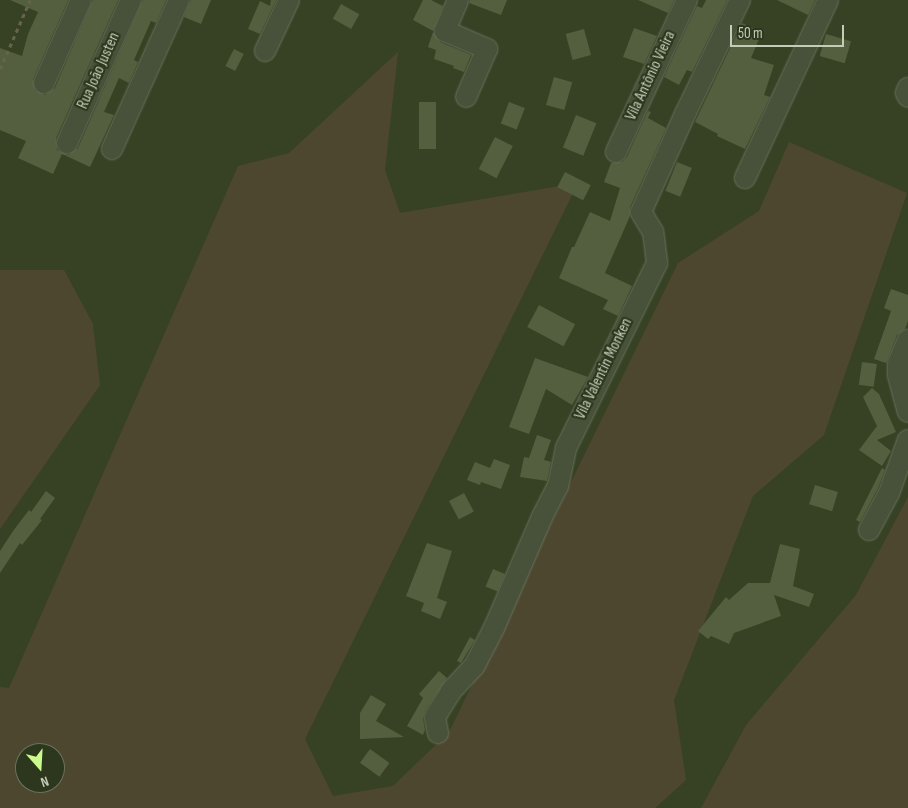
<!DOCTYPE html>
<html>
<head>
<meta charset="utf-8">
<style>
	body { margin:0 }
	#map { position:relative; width:908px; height:808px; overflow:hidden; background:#374225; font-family:"Sofia Sans Condensed",sans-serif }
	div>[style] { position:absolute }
	.green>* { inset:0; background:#4e472f }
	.building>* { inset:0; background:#535f3f; transform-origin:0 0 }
	.path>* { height:2.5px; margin-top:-1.25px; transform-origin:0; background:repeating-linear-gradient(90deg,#65644d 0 4px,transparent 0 8px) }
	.roads { filter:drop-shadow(0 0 1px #68725b) drop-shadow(0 0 1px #68725b) }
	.minor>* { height:20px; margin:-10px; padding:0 10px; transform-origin:10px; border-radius:10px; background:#48523a }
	span { translate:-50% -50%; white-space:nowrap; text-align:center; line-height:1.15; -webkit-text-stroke:4.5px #2d371e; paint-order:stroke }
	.street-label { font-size:16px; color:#c3ccb7 }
	.north { position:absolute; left:15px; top:743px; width:50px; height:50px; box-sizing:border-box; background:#2d371e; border:1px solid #69735b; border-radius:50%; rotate:161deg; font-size:14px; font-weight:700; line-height:20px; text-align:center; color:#c3ccb7 }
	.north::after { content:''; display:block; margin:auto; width:18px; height:22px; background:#cbfb8d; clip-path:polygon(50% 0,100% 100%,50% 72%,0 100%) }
	.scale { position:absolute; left:730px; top:25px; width:114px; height:22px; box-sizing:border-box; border:2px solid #c3ccb7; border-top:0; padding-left:6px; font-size:15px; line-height:18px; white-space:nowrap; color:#c3ccb7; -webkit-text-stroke:4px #2d371e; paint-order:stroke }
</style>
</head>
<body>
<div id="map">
	<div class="green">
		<i style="clip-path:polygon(evenodd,398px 52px,385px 170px,400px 213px,578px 183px,305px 739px,333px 796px,393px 786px,449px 732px,678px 263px,759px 211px,789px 142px,907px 193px,824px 435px,753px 496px,674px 700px,686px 780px,655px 808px,0 808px,0 687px,9px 688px,238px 166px,289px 153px,398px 52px,25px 753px,55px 753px,55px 783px,25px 783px,25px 753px)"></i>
		<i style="clip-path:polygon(0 270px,64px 270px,93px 324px,100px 385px,0 529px)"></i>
		<i style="clip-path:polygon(908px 497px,908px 808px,701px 808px,746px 725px,856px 595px)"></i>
	</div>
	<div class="building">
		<i style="clip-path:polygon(10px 0,68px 0,33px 79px,35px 90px,45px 95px,55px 88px,93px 0,118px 0,56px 138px,57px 150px,68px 155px,78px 148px,143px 0,166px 0,156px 23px,151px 21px,134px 60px,138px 62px,129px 83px,119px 78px,104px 112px,114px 115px,90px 167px,62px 154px,53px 174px,18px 158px,26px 141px,0 130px,0 48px,22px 56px,28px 34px,38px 12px)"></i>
		<i style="clip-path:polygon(191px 0,211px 0,201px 24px,184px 17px)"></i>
		<i style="clip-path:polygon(271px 0,276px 0,260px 34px,248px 29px,260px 1px,270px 6px)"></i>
		<i style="clip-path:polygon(423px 0,431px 0,443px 6px,433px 31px,413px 20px)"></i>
		<i style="clip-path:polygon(470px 0,507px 0,501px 15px,469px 3px)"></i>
		<i style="clip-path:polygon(638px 0,674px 0,668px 13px)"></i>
		<i style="clip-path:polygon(706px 0,727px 0,692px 72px,687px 70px,679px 85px,664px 77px,697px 6px,702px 8px)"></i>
		<i style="clip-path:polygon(777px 0,815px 0,808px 15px)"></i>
		<i style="left:341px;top:4px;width:21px;height:17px;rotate:29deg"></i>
		<i style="clip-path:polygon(742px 23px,762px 32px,751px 58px,774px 65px,764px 95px,770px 97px,745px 149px,717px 136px,718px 134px,695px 122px)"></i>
		<i style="clip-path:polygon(634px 28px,657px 36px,644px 64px,623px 57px)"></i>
		<i style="left:584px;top:29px;width:27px;height:19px;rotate:75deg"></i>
		<i style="clip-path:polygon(433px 32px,440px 42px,471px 55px,464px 72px,453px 68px,454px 66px,434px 59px,436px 50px,428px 47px)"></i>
		<i style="left:826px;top:34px;width:26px;height:23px;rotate:16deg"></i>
		<i style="left:234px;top:49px;width:11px;height:19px;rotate:27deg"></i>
		<i style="left:554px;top:77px;width:19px;height:29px;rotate:16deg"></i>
		<i style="left:419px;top:102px;width:17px;height:47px"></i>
		<i style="left:509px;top:102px;width:17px;height:23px;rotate:21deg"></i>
		<i style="clip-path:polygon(648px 111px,651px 112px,648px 118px,666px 128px,630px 207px,630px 216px,605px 273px,632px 286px,618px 316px,603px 309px,608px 300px,559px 278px,572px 247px,574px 247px,590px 212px,610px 221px,620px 188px,604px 182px,611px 163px,622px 162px,627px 157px)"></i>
		<i style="left:576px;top:115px;width:22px;height:35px;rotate:22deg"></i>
		<i style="left:495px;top:137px;width:20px;height:36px;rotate:27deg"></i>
		<i style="left:677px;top:162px;width:16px;height:31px;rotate:22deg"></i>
		<i style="left:565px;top:172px;width:29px;height:17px;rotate:27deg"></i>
		<i style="clip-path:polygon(891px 289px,908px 295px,908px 321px,905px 329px,897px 335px,886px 363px,874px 359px,891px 311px,884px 308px)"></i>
		<i style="left:539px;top:305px;width:41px;height:25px;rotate:28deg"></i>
		<i style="clip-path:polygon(535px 358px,588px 377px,572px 405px,546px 389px,529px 434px,509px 427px)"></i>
		<i style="left:862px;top:362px;width:15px;height:23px;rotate:8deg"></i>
		<i style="clip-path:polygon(872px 388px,879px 394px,896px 432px,877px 440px,891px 451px,882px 466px,859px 450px,877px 426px,863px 397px)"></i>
		<i style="clip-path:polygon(537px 435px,551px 440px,544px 460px,551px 462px,547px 481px,520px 477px,524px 457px,529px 458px)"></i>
		<i style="clip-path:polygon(494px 459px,510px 465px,501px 489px,481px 482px,480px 485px,467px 480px,475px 462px,490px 468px)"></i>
		<i style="clip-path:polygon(882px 468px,885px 470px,878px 488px,860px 522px,856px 520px)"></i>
		<i style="left:815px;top:485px;width:24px;height:20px;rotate:17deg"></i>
		<i style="clip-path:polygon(46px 491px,55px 498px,40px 519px,42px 520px,22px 545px,20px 543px,0 573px,0 551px,13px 531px,29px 510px,31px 512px)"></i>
		<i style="left:464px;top:493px;width:21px;height:17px;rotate:62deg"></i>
		<i style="clip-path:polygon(427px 543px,452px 551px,437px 598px,447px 602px,440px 619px,421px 611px,424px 603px,406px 596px)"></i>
		<i style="clip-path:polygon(780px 544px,800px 549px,793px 586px,814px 594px,809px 607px,774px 595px,781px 616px,734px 633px,729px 644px,711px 636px,708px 639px,698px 631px,726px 597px,729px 600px,748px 583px,770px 583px)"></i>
		<i style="left:493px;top:569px;width:13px;height:19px;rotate:23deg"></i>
		<i style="clip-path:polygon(470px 637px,475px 640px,461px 663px,457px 661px)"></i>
		<i style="clip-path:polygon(439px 671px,447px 678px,425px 711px,423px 719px,425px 730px,423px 735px,407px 726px,423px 698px,419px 694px)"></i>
		<i style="clip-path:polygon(371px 695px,386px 704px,376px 721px,404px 737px,360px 739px,360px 713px)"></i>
		<i style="left:370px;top:749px;width:24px;height:17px;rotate:36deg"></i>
	</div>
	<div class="path">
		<i style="left:0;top:69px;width:75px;rotate:-66.5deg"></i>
	</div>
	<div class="roads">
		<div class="minor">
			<i style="left:458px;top:0;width:34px;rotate:113deg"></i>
			<i style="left:445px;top:31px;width:46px;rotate:23.2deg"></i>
			<i style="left:487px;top:49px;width:52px;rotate:113.6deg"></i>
			<i style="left:265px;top:51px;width:56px;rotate:-64.8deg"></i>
			<i style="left:44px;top:83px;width:91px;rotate:-66deg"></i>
			<i style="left:908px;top:88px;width:5px;rotate:112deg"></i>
			<i style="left:906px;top:93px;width:4px;rotate:63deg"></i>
			<i style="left:67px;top:143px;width:157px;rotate:-65.9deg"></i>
			<i style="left:112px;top:149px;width:163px;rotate:-65.8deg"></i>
			<i style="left:616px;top:152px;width:168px;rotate:-65deg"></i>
			<i style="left:745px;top:178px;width:196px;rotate:-65deg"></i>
			<i style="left:908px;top:340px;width:25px;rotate:113deg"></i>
			<i style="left:898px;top:363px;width:12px;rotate:90deg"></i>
			<i style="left:898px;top:375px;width:38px;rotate:75deg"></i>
			<i style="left:869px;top:530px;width:42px;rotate:-61.6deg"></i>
			<i style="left:889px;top:493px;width:56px;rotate:-70.3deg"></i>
			<i style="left:438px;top:733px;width:16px;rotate:-101deg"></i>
			<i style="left:435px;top:717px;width:31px;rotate:-58deg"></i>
			<i style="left:451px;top:691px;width:35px;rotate:-47deg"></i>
			<i style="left:475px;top:665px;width:42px;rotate:-62.8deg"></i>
			<i style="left:494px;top:628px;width:121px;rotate:-66.6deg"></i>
			<i style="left:542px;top:517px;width:35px;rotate:-63deg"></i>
			<i style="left:558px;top:486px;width:39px;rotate:-78deg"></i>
			<i style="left:566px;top:448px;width:206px;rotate:-63.8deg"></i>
			<i style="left:657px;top:263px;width:31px;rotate:-97deg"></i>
			<i style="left:653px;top:232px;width:23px;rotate:-121deg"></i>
			<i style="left:641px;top:212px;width:110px;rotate:-65.8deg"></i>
			<i style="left:686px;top:112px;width:124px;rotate:-64.3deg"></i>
		</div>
	</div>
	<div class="street-label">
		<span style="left:99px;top:71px;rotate:-66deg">Rua João Justen</span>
		<span style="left:651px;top:76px;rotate:-65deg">Vila Antônio Vieira</span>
		<span style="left:604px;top:369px;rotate:-64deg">Vila Valentin Monken</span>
	</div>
	<div class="north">N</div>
	<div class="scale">50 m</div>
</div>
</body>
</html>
